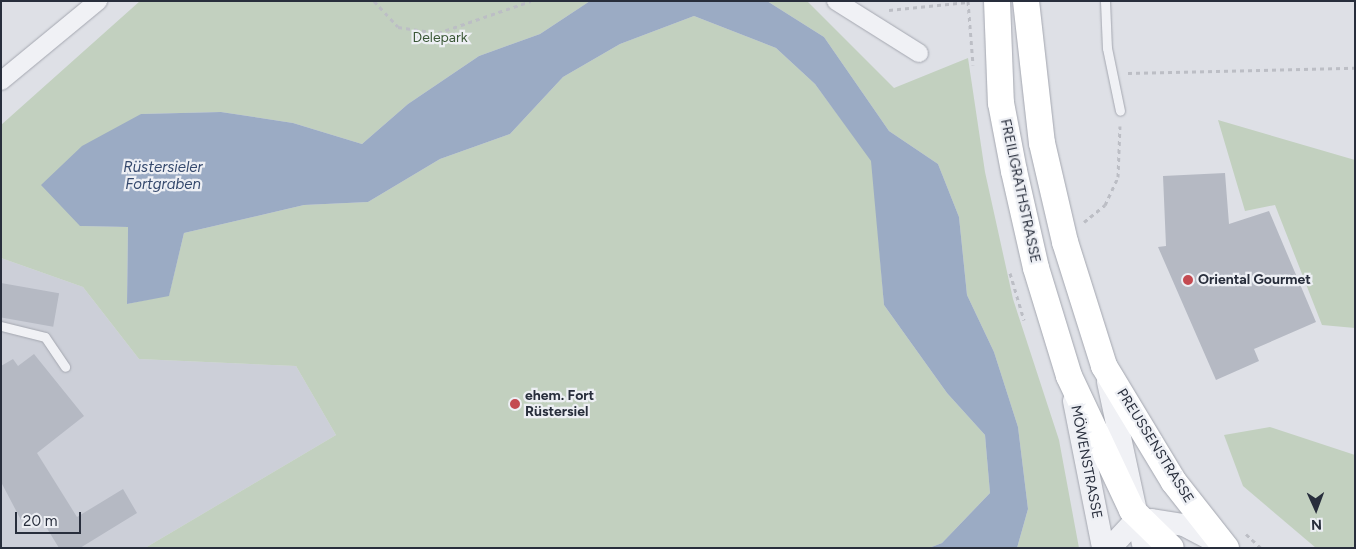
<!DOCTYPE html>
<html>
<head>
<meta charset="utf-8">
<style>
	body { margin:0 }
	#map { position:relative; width:1356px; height:549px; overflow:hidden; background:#dee0e6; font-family:Figtree,sans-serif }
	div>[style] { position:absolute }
	.built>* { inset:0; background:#cccfd8 }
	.green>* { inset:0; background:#c2d0bf }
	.water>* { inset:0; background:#9babc4 }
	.building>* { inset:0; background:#b5b9c3; transform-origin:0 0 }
	.path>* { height:3px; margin-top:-1.5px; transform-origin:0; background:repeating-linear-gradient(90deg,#bcbec5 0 4px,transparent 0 8px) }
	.roads { filter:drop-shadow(0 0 1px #a4a7b0) drop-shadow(0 0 1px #a4a7b0) }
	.service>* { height:9px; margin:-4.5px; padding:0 4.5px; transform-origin:4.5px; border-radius:4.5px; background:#f0f1f5 }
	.minor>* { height:18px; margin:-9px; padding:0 9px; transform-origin:9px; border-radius:9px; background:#f0f1f5 }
	.tertiary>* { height:22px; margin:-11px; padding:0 11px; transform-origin:11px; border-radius:11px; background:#f0f1f5 }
	.secondary>* { height:26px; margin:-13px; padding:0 13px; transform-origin:13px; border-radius:13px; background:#fff }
	.dots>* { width:14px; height:14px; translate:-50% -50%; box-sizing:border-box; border:2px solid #edeff4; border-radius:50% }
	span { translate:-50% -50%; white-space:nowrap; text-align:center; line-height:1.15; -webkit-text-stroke:4.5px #edeff4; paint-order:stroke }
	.park-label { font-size:14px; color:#3a5736 }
	.street-label { font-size:14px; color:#282e3c }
	.poi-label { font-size:14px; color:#282e3c; font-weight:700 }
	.left { translate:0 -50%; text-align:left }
	.water-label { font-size:15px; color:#35496d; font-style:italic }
	.frame { position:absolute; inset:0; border:2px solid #282e3c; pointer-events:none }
	.north { position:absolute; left:1291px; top:484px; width:50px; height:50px; -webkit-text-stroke:4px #edeff4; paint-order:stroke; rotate:178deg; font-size:14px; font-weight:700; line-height:20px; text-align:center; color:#282e3c }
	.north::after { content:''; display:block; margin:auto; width:18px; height:22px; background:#282e3c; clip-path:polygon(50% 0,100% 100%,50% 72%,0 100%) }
	.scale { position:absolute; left:15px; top:512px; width:66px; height:22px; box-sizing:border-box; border:2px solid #282e3c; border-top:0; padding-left:6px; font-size:15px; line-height:18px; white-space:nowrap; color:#282e3c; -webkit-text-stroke:4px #edeff4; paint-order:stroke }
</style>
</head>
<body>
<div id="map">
	<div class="built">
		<i style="clip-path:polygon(1px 258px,83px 287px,139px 359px,296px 366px,336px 435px,145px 548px,1px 548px)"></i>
	</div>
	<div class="green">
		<i style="clip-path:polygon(140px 1px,590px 1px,540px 34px,479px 56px,408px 104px,362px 144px,293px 123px,221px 112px,141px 114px,80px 226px,128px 227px,127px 304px,169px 295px,184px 233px,304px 205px,368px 202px,440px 159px,510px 134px,563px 77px,620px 44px,694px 16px,776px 48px,815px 84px,872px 161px,884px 305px,947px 393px,985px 435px,990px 493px,942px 543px,929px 548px,145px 548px,336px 435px,296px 366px,139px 359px,83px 287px,1px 258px,1px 125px)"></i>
		<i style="clip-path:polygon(767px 1px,807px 1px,894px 88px,968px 58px,985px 172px,1013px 299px,1059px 440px,1079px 548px,1017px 548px,1028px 509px,1018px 427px,994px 352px,967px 295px,959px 217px,938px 164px,889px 131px,824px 37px)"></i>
		<i style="clip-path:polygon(1218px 120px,1355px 160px,1355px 328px,1322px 325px,1275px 205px,1245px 211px)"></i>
		<i style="clip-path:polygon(1270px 427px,1355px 455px,1355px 548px,1316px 548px,1243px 486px,1224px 435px)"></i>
	</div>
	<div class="water">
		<i style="clip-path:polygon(590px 1px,767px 1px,824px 37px,889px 131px,938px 164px,959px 217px,967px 295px,994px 352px,1018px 427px,1028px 509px,1017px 548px,929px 548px,942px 543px,990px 493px,985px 435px,947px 393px,884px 305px,871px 161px,815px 84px,776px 48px,694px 16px,620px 44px,563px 77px,510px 134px,440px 159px,368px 202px,304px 205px,184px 233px,169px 296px,127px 304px,128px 227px,80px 226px,41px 185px,82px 146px,141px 114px,221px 112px,293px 123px,362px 144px,408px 104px,479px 56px,540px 34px)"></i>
	</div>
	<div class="building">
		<i style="clip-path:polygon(1225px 173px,1229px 224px,1269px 211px,1316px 322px,1254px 349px,1259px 361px,1216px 380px,1158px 247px,1166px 246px,1163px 176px)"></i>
		<i style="left:1px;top:283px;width:59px;height:34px;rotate:10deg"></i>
		<i style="clip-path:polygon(34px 354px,84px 416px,37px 453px,77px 517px,123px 489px,137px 513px,80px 548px,59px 548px,37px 512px,21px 520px,1px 482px,1px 366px,13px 359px,18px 366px)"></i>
	</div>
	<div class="path">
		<i style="left:374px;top:1px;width:35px;rotate:47deg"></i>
		<i style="left:398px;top:27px;width:40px;rotate:8.5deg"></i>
		<i style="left:438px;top:33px;width:98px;rotate:-19deg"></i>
		<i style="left:968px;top:1px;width:64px;rotate:85.5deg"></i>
		<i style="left:889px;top:10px;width:79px;rotate:-5.8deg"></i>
		<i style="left:1128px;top:73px;width:227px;rotate:-1.3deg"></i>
		<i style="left:1084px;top:222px;width:27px;rotate:-39deg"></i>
		<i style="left:1105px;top:205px;width:31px;rotate:-65deg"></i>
		<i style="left:1118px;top:177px;width:51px;rotate:-87.8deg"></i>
		<i style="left:1010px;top:273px;width:49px;rotate:73.4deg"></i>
		<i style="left:1246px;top:534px;width:21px;rotate:43deg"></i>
	</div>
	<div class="roads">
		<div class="service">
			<i style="left:1105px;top:1px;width:47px;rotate:87.6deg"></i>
			<i style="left:1107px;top:48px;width:64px;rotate:78.3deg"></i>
			<i style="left:1px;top:326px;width:45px;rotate:14deg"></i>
			<i style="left:45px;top:337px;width:36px;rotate:56deg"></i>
		</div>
		<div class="minor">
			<i style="left:836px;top:1px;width:98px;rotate:32.1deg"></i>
			<i style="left:1px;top:81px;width:126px;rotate:-39.5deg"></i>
		</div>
		<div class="tertiary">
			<i style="left:1108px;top:382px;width:170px;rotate:77.8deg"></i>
			<i style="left:1074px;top:401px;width:150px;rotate:78.8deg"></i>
			<i style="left:1110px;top:548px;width:33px;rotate:-47deg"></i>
			<i style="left:1132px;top:524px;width:20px;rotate:-11deg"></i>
			<i style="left:1152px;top:520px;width:32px;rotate:9deg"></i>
			<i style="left:1184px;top:525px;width:43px;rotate:27.8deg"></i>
		</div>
		<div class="secondary">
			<i style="left:997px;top:1px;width:102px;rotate:87.8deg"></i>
			<i style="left:1001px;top:103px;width:69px;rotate:79.2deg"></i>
			<i style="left:1014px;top:171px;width:99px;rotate:77.2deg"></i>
			<i style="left:1036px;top:268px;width:113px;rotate:73deg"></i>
			<i style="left:1069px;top:376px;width:148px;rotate:64.8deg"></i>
			<i style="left:1132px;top:510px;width:54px;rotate:44.3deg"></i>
			<i style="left:1026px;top:1px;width:143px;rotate:83.6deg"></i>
			<i style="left:1042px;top:143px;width:102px;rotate:76.9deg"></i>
			<i style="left:1065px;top:242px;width:130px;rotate:72.5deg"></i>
			<i style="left:1104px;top:366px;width:135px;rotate:58.9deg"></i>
			<i style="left:1174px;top:482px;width:84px;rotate:51.8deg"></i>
		</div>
	</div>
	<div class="dots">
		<i style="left:1188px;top:280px;background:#c44a51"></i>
		<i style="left:515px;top:404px;background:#c44a51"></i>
	</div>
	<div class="park-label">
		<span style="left:440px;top:38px">Delepark</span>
	</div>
	<div class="street-label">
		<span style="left:1020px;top:191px;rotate:78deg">FREILIGRATHSTRASSE</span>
		<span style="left:1155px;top:446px;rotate:58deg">PREUSSENSTRASSE</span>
		<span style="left:1086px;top:462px;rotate:79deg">MÖWENSTRASSE</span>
	</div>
	<div class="poi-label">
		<span class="left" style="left:1198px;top:280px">Oriental Gourmet</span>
		<span class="left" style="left:525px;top:404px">ehem. Fort<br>Rüstersiel</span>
	</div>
	<div class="water-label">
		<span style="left:163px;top:176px">Rüstersieler<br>Fortgraben</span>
	</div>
	<div class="frame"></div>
	<div class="north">N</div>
	<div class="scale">20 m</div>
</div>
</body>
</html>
